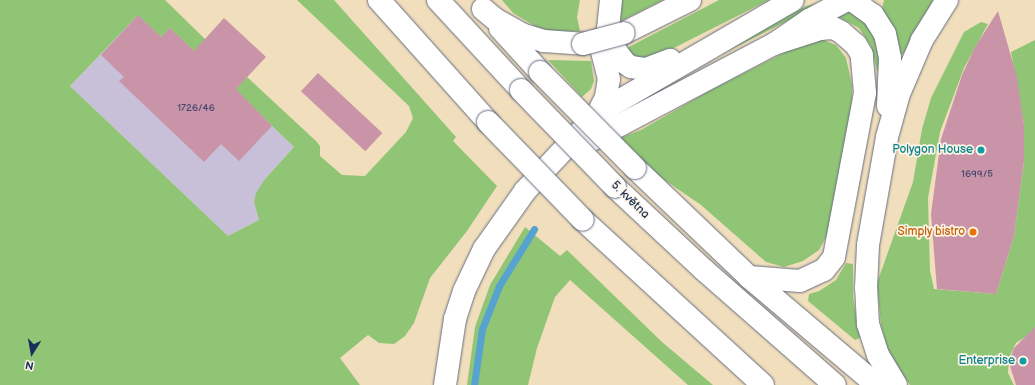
<!DOCTYPE html>
<html>
<head>
<meta charset="utf-8">
<style>
	body { margin:0 }
	#map { position:relative; width:1035px; height:385px; overflow:hidden; background:#f0debc; font-family:"Balsamiq Sans",sans-serif }
	div>[style] { position:absolute }
	.industrial>* { inset:0; background:#c8bfd8 }
	.green>* { inset:0; background:#91c576 }
	.stream>* { height:7px; margin:-3.5px; padding:0 3.5px; transform-origin:3.5px; border-radius:3.5px; background:#56a3cf }
	.building>* { inset:0; background:#ca94a8; transform-origin:0 0 }
	.roads { filter:drop-shadow(0 0 1px #666c7f) drop-shadow(0 0 1px #666c7f) }
	.secondary>* { height:22px; margin:-11px; padding:0 11px; transform-origin:11px; border-radius:11px; background:#fff }
	.bridges { filter:drop-shadow(0 0 1px #666c7f) drop-shadow(0 0 1px #666c7f) }
	.secondary-bridge>* { height:22px; margin:-11px; padding:0 11px; transform-origin:11px; border-radius:11px; background:#fff }
	.dots>* { width:11px; height:11px; translate:-50% -50%; box-sizing:border-box; border:2px solid #fcf5e5; border-radius:50% }
	span { translate:-50% -50%; white-space:nowrap; text-align:center; line-height:1.15; -webkit-text-stroke:3.5px #fcf5e5; paint-order:stroke }
	.number-label { font-size:10px; color:#474870 }
	.number-label span { -webkit-text-stroke-width:0 }
	.culture-label { font-size:12px; color:#0d838f }
	.right { translate:-100% -50%; text-align:right }
	.street-label { font-size:12px; color:#1b2f5e }
	.food-label { font-size:12px; color:#c56008 }
	.north { position:absolute; left:12px; top:333px; width:40px; height:40px; -webkit-text-stroke:3px #fcf5e5; paint-order:stroke; rotate:191deg; font-size:11px; font-weight:700; line-height:16px; text-align:center; color:#1b2f5e }
	.north::after { content:''; display:block; margin:auto; width:14px; height:18px; background:#1b2f5e; clip-path:polygon(50% 0,100% 100%,50% 72%,0 100%) }
</style>
</head>
<body>
<div id="map">
	<div class="industrial">
		<i style="clip-path:polygon(138px 15px,170px 28px,294px 147px,265px 179px,254px 202px,259px 220px,228px 236px,70px 86px)"></i>
	</div>
	<div class="green">
		<i style="clip-path:polygon(evenodd,0 0,165px 0,246px 79px,247px 77px,316px 141px,320px 146px,320px 156px,342px 175px,365px 176px,406px 132px,413px 118px,409px 106px,297px 0,334px 0,456px 137px,453px 141px,497px 186px,467px 231px,430px 278px,414px 323px,405px 336px,394px 344px,379px 343px,368px 335px,340px 358px,360px 385px,0 385px,0 0,138px 15px,161px 37px,170px 28px,294px 147px,265px 179px,256px 193px,254px 202px,259px 220px,228px 236px,70px 86px,138px 15px)"></i>
		<i style="clip-path:polygon(502px 0,580px 0,577px 17px,580px 31px,555px 32px,538px 28px,513px 13px)"></i>
		<i style="clip-path:polygon(619px 0,663px 0,623px 20px,615px 20px)"></i>
		<i style="clip-path:polygon(719px 0,769px 0,650px 60px,635px 57px,625px 49px)"></i>
		<i style="clip-path:polygon(884px 0,933px 0,903px 54px,900px 54px,895px 30px,882px 9px)"></i>
		<i style="clip-path:polygon(818px 3px,819px 5px,708px 61px,608px 122px,668px 80px,806px 6px)"></i>
		<i style="clip-path:polygon(850px 9px,867px 24px,877px 41px,882px 71px,877px 71px,871px 46px,859px 28px,839px 17px,838px 14px)"></i>
		<i style="clip-path:polygon(981px 22px,988px 24px,964px 68px,940px 132px,928px 198px,930px 271px,934px 289px,996px 294px,1014px 236px,1024px 161px,1024px 125px,1011px 52px,1035px 40px,1035px 331px,1016px 343px,1009px 358px,1008px 373px,1014px 385px,910px 385px,889px 355px,881px 325px,877px 283px,913px 182px,922px 129px,931px 98px,964px 32px)"></i>
		<i style="clip-path:polygon(821px 39px,836px 45px,846px 58px,852px 85px,852px 112px,830px 230px,819px 250px,803px 261px,784px 267px,766px 262px,701px 205px,653px 172px,620px 138px,641px 130px,709px 91px,807px 41px)"></i>
		<i style="clip-path:polygon(548px 60px,591px 61px,594px 81px,591px 89px,582px 97px)"></i>
		<i style="clip-path:polygon(525px 227px,560px 256px,567px 250px,662px 342px,713px 385px,688px 385px,570px 280px,555px 297px,537px 348px,528px 385px,467px 385px,475px 327px,490px 285px)"></i>
		<i style="clip-path:polygon(846px 263px,853px 264px,853px 298px,860px 338px,855px 340px,808px 301px,809px 294px,819px 291px,836px 280px)"></i>
	</div>
	<div class="stream">
		<i style="left:474px;top:385px;width:57px;rotate:-81.9deg"></i>
		<i style="left:482px;top:329px;width:46px;rotate:-68.4deg"></i>
		<i style="left:499px;top:286px;width:67px;rotate:-58.4deg"></i>
	</div>
	<div class="building">
		<i style="clip-path:polygon(998px 11px,1017px 77px,1024px 125px,1024px 161px,1014px 236px,996px 294px,937px 289px,931px 214px,941px 139px,962px 75px,975px 47px)"></i>
		<i style="clip-path:polygon(138px 15px,161px 37px,170px 28px,194px 51px,224px 18px,266px 57px,236px 89px,272px 126px,239px 161px,221px 144px,204px 162px,119px 81px,124px 77px,101px 55px)"></i>
		<i style="left:318px;top:73px;width:88px;height:25px;rotate:43deg"></i>
		<i style="clip-path:polygon(1035px 327px,1035px 385px,1016px 385px,1010px 366px,1011px 356px,1014px 348px)"></i>
	</div>
	<div class="roads">
		<div class="secondary">
			<i style="left:379px;top:0;width:164px;rotate:48.2deg"></i>
			<i style="left:438px;top:0;width:122px;rotate:47.3deg"></i>
			<i style="left:611px;top:0;width:28px;rotate:96deg"></i>
			<i style="left:608px;top:28px;width:24px;rotate:71deg"></i>
			<i style="left:616px;top:51px;width:15px;rotate:53deg"></i>
			<i style="left:625px;top:63px;width:7px;rotate:34deg"></i>
			<i style="left:631px;top:67px;width:15px;rotate:8deg"></i>
			<i style="left:646px;top:69px;width:26px;rotate:-21deg"></i>
			<i style="left:852px;top:0;width:26px;rotate:36deg"></i>
			<i style="left:873px;top:15px;width:22px;rotate:58deg"></i>
			<i style="left:885px;top:34px;width:25px;rotate:78deg"></i>
			<i style="left:890px;top:58px;width:48px;rotate:92.4deg"></i>
			<i style="left:483px;top:9px;width:16px;rotate:40deg"></i>
			<i style="left:495px;top:19px;width:33px;rotate:29deg"></i>
			<i style="left:524px;top:35px;width:21px;rotate:17deg"></i>
			<i style="left:544px;top:41px;width:39px;rotate:4deg"></i>
			<i style="left:500px;top:28px;width:59px;rotate:47.7deg"></i>
			<i style="left:624px;top:33px;width:74px;rotate:-26.6deg"></i>
			<i style="left:598px;top:113px;width:18px;rotate:-63deg"></i>
			<i style="left:606px;top:97px;width:18px;rotate:-81deg"></i>
			<i style="left:609px;top:79px;width:40px;rotate:-104.4deg"></i>
			<i style="left:586px;top:143px;width:212px;rotate:-27.8deg"></i>
			<i style="left:774px;top:44px;width:42px;rotate:-34.4deg"></i>
			<i style="left:809px;top:20px;width:43px;rotate:-27.8deg"></i>
			<i style="left:635px;top:168px;width:158px;rotate:43.7deg"></i>
			<i style="left:749px;top:277px;width:167px;rotate:40.2deg"></i>
			<i style="left:615px;top:187px;width:122px;rotate:43deg"></i>
			<i style="left:704px;top:270px;width:174px;rotate:41.3deg"></i>
			<i style="left:583px;top:220px;width:244px;rotate:42.5deg"></i>
			<i style="left:749px;top:277px;width:51px;rotate:4.5deg"></i>
			<i style="left:800px;top:281px;width:26px;rotate:-25deg"></i>
			<i style="left:824px;top:270px;width:16px;rotate:-52deg"></i>
			<i style="left:834px;top:257px;width:167px;rotate:-79.3deg"></i>
			<i style="left:865px;top:93px;width:38px;rotate:-95deg"></i>
			<i style="left:862px;top:55px;width:12px;rotate:-121deg"></i>
			<i style="left:856px;top:45px;width:20px;rotate:-139deg"></i>
			<i style="left:841px;top:32px;width:9px;rotate:-153deg"></i>
			<i style="left:833px;top:28px;width:13px;rotate:176deg"></i>
			<i style="left:820px;top:29px;width:48px;rotate:161.9deg"></i>
			<i style="left:445px;top:385px;width:67px;rotate:-81.4deg"></i>
			<i style="left:455px;top:319px;width:29px;rotate:-72deg"></i>
			<i style="left:464px;top:291px;width:47px;rotate:-64.5deg"></i>
			<i style="left:484px;top:249px;width:71px;rotate:-54.7deg"></i>
			<i style="left:525px;top:191px;width:107px;rotate:-46.9deg"></i>
			<i style="left:598px;top:113px;width:225px;rotate:-30.1deg"></i>
			<i style="left:896px;top:385px;width:35px;rotate:-121deg"></i>
			<i style="left:878px;top:355px;width:33px;rotate:-108deg"></i>
			<i style="left:868px;top:324px;width:36px;rotate:-93deg"></i>
			<i style="left:866px;top:288px;width:43px;rotate:-87.3deg"></i>
			<i style="left:868px;top:245px;width:110px;rotate:-80deg"></i>
			<i style="left:887px;top:137px;width:45px;rotate:-74.4deg"></i>
			<i style="left:899px;top:94px;width:59px;rotate:-66.9deg"></i>
			<i style="left:922px;top:40px;width:47px;rotate:-58deg"></i>
		</div>
	</div>
	<div class="bridges">
		<div class="secondary-bridge">
			<i style="left:583px;top:44px;width:42px;rotate:-15deg"></i>
			<i style="left:540px;top:72px;width:135px;rotate:45.3deg"></i>
			<i style="left:521px;top:90px;width:135px;rotate:45.9deg"></i>
			<i style="left:488px;top:122px;width:136px;rotate:45.9deg"></i>
		</div>
	</div>
	<div class="dots">
		<i style="left:981px;top:150px;background:#0f9aa8"></i>
		<i style="left:973px;top:232px;background:#e8710a"></i>
		<i style="left:1023px;top:361px;background:#0f9aa8"></i>
	</div>
	<div class="number-label">
		<span style="left:196px;top:109px">1726/46</span>
		<span style="left:977px;top:175px">1699/5</span>
	</div>
	<div class="culture-label">
		<span class="right" style="left:973px;top:150px">Polygon House</span>
		<span class="right" style="left:1015px;top:361px">Enterprise</span>
	</div>
	<div class="street-label">
		<span style="left:630px;top:200px;rotate:44deg">5. května</span>
	</div>
	<div class="food-label">
		<span class="right" style="left:965px;top:232px">Simply bistro</span>
	</div>
	<div class="north">N</div>
</div>
</body>
</html>
